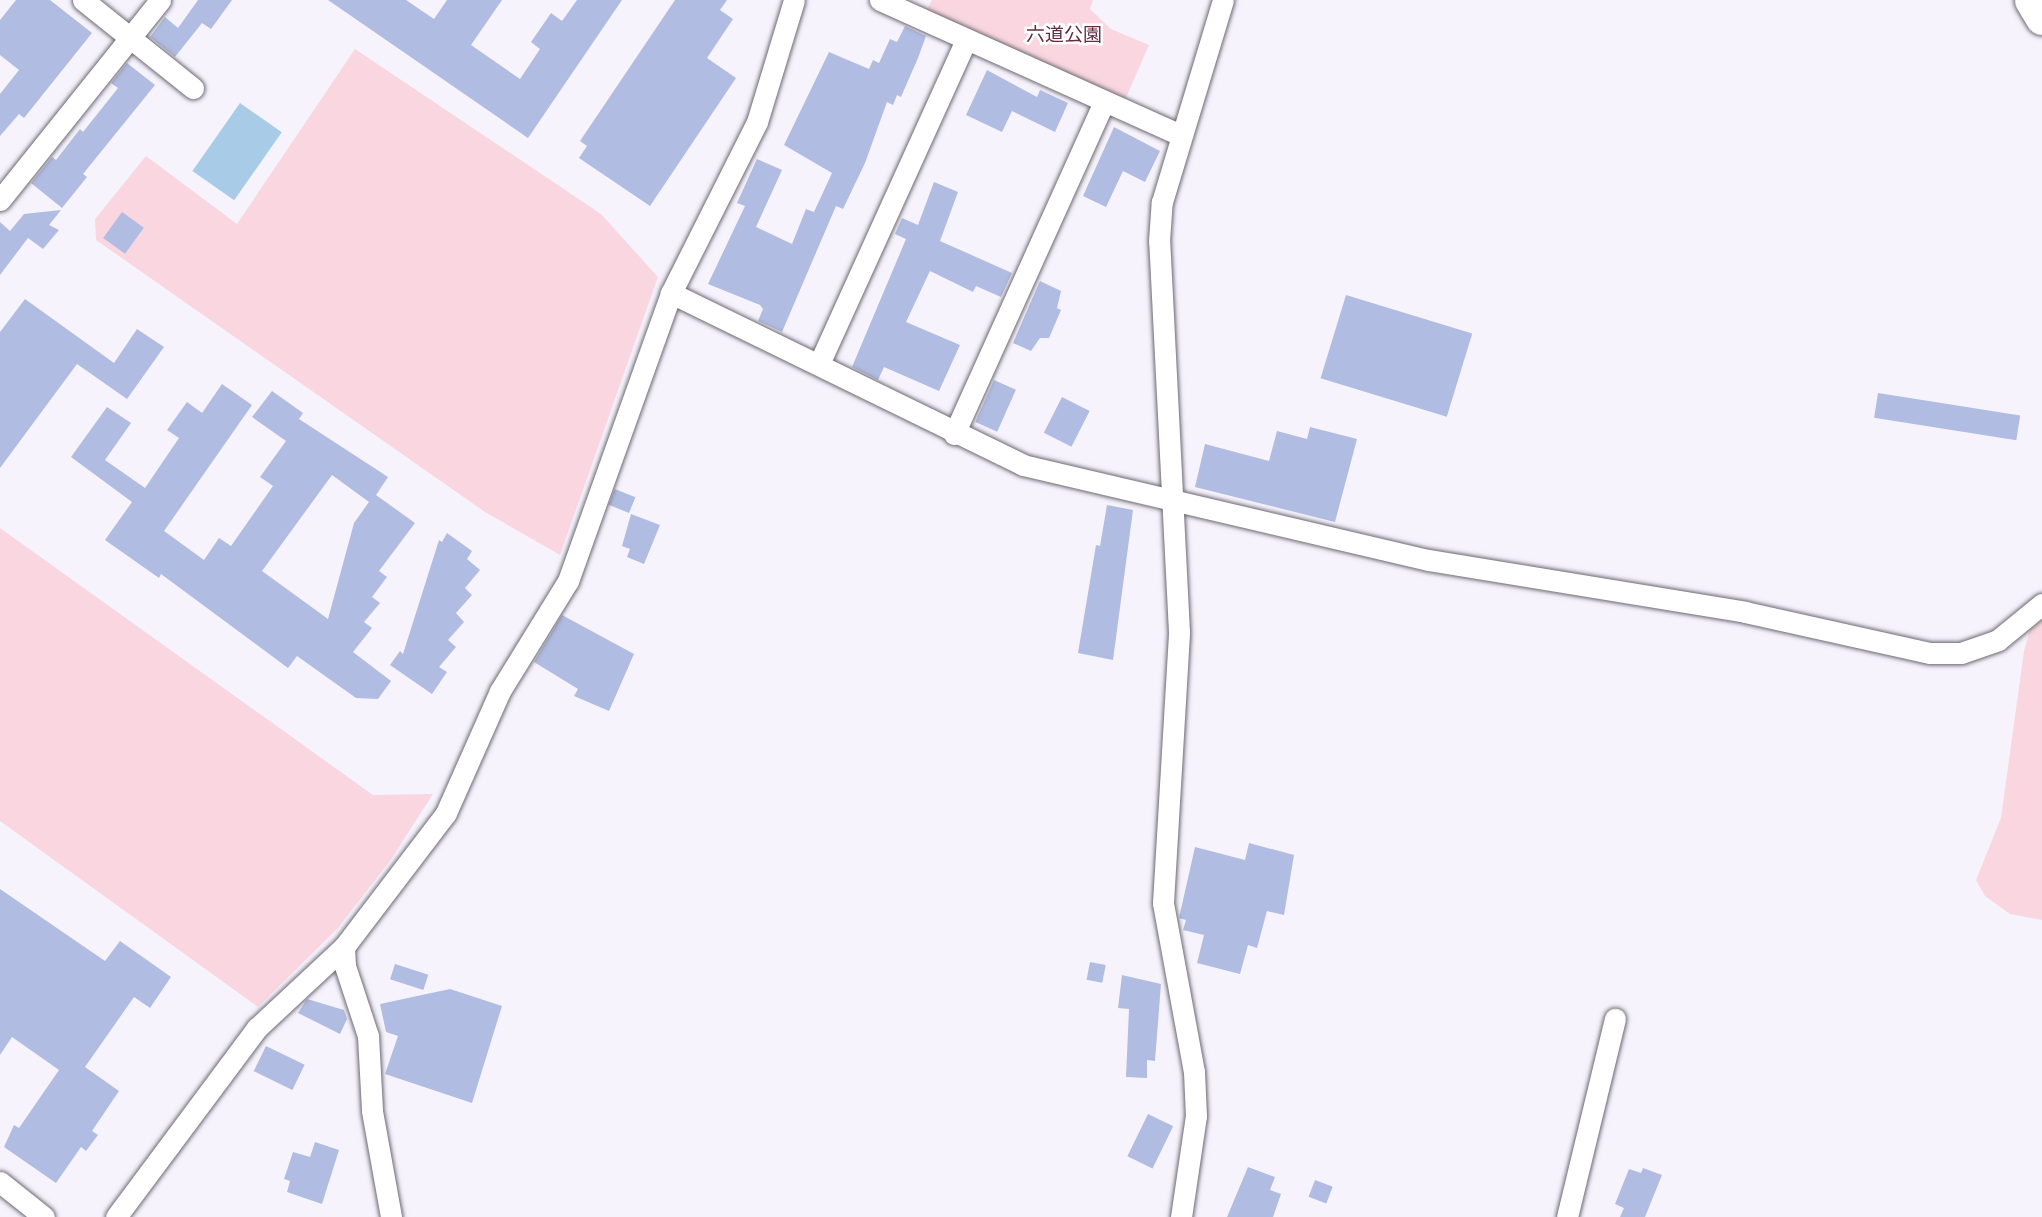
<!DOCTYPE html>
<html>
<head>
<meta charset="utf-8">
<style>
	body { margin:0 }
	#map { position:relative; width:2042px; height:1217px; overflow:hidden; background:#f6f3fd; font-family:Rubik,"Noto Sans JP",sans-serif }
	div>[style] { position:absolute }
	.green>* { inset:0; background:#fad7e0 }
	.water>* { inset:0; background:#a8cce7; transform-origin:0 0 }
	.building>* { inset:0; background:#b0bce1; transform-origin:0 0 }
	.roads { filter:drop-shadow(0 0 2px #6c6972) drop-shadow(0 0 2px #6c6972) }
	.street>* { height:21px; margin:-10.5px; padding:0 10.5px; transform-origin:10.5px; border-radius:10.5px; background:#fff }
	.primary>* { height:33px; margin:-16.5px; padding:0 16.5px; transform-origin:16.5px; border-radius:16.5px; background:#fff }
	span { translate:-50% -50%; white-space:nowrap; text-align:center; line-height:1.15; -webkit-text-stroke:5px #fff; paint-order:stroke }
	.park-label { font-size:19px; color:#642c3e }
</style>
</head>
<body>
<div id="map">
	<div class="green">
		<i style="clip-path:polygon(932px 0,1093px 0,1090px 9px,1111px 29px,1149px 45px,1125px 100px,925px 13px)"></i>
		<i style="clip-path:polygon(355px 49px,601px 214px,658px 277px,560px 555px,485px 512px,96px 240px,95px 219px,146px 156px,237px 224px)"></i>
		<i style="clip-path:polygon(0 528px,373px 795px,433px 794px,392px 858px,338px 928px,258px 1007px,0 821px)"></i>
		<i style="clip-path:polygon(2042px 619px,2042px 920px,2010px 914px,1985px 896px,1976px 880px,2001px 818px,2024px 651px,2030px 630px)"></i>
	</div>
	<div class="water">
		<i style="left:240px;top:103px;width:51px;height:83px;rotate:35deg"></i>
	</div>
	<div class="building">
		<i style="clip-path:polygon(16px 0,50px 0,92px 33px,24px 118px,19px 114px,0 136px,0 94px,19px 70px,0 55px,0 20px)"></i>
		<i style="clip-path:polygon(198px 0,232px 0,211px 29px,202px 23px,175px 57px,150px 37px,165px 17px,178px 28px)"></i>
		<i style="clip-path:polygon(328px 0,406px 0,434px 19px,447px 0,502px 0,471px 45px,520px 79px,540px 49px,531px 42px,551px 13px,562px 21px,577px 0,622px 0,528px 138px)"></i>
		<i style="clip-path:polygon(675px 0,727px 0,720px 10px,733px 19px,707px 58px,736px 78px,650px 206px,579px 158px,587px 146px,580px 141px)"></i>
		<i style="clip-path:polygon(905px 26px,926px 36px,918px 58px,901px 97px,897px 95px,893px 105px,887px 102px,865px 163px,843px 209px,836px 206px,782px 332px,758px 321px,763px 309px,760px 305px,708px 284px,745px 206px,737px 203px,757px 159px,782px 170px,756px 227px,792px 244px,806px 209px,814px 212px,832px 173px,784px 145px,829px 52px,869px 69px,873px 60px,879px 63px,890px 39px,897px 42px)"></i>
		<i style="clip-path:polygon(127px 63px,155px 85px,83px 174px,87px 177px,62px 208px,31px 183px,52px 157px,56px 160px,80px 129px,83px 132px,118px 88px,111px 83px)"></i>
		<i style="clip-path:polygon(987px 70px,1037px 97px,1040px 90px,1068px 103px,1055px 132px,1012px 111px,1002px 132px,966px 115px)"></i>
		<i style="clip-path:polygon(1114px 127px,1160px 151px,1145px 182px,1123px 171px,1106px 207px,1083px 196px)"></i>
		<i style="clip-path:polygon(934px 182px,958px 192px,940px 241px,1012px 273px,1001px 297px,976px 286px,973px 292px,930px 271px,906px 322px,960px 345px,939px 391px,884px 367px,878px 380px,852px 367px,906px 239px,895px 234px,902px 218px,918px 225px)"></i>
		<i style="clip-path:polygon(61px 210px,49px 225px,59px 230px,43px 249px,28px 238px,0 275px,0 222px,10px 231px,24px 214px)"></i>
		<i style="left:122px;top:212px;width:27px;height:32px;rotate:36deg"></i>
		<i style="clip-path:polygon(1040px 281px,1061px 291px,1057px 308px,1061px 310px,1049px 338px,1040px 338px,1031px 351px,1013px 343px)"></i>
		<i style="left:1346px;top:295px;width:132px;height:87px;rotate:17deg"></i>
		<i style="clip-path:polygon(25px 299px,114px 363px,137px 329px,164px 347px,127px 399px,77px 364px,0 468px,0 332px)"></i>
		<i style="left:994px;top:380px;width:24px;height:46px;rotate:24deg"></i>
		<i style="clip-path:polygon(evenodd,222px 384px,252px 405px,164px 531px,204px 560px,219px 538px,231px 546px,273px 486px,260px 477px,286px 441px,252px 417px,272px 391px,303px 413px,299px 419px,388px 477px,376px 495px,415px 523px,379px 571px,387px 577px,372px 597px,380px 603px,364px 622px,372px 628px,353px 652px,391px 681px,378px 699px,356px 698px,297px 656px,288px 668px,161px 574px,159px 578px,105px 540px,132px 502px,71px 457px,107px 407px,131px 423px,105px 460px,145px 488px,179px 438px,167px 430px,187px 402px,202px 413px,222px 384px,332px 475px,369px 502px,354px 523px,328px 619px,262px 571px,332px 475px)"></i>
		<i style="left:1878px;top:393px;width:144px;height:25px;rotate:9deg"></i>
		<i style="left:1062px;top:397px;width:31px;height:40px;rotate:27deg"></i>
		<i style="clip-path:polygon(1310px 427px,1357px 439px,1335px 522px,1195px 487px,1205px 444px,1269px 461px,1277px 431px,1307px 439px)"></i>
		<i style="left:615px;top:489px;width:22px;height:17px;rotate:22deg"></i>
		<i style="clip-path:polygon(1107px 505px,1133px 510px,1113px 660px,1078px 653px,1096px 545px,1100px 546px)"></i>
		<i style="clip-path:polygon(631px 514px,660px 525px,644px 564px,627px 557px,630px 549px,622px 546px)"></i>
		<i style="clip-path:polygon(447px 533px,472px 551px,467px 559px,480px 570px,465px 588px,472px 595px,456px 613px,464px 622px,448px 640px,456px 647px,439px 667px,447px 672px,432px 694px,390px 665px,400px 651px,403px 654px,439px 540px,442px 542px)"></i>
		<i style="clip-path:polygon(562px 615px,634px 654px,609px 711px,574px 696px,578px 689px,534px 662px)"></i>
		<i style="clip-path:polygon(1249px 843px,1294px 855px,1284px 915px,1267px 911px,1257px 948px,1248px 945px,1240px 974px,1197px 963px,1204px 935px,1183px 930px,1186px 920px,1179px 918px,1195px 847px,1245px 860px)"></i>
		<i style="clip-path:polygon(0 889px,105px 961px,120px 941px,171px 977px,150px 1008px,134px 997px,85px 1067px,119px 1091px,92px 1131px,98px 1135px,86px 1151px,81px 1147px,56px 1183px,4px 1147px,14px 1125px,19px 1128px,59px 1070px,12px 1037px,0 1055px)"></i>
		<i style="left:1090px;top:962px;width:16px;height:18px;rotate:11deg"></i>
		<i style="left:395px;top:964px;width:35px;height:16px;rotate:18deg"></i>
		<i style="clip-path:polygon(1122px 975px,1161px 984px,1155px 1061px,1147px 1060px,1147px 1078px,1126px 1077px,1129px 1009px,1118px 1008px)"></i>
		<i style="clip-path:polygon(450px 989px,502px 1006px,472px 1103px,385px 1074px,398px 1036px,386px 1032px,380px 1004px)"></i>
		<i style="clip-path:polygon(307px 999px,344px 1010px,347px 1019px,340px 1034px,298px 1013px)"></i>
		<i style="left:266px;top:1046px;width:43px;height:28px;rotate:26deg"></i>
		<i style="left:1148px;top:1114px;width:28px;height:47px;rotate:26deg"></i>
		<i style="clip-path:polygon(315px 1142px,339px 1150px,322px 1204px,287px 1192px,290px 1181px,284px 1179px,293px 1152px,310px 1157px)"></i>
		<i style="clip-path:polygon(1248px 1167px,1275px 1177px,1270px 1190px,1281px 1194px,1273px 1217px,1227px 1217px)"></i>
		<i style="clip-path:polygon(1643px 1168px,1662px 1175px,1645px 1217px,1620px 1217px,1624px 1208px,1615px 1204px,1629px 1169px,1641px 1173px)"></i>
		<i style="left:1315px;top:1180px;width:19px;height:18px;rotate:21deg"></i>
	</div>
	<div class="roads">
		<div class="street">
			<i style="left:83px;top:0;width:141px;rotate:38.7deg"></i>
			<i style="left:880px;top:0;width:329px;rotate:24.2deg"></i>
			<i style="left:0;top:200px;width:256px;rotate:-51.3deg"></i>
			<i style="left:671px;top:293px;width:392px;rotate:26deg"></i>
			<i style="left:1023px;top:465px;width:417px;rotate:13.2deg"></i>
			<i style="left:1429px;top:560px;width:320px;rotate:9.3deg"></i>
			<i style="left:1745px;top:612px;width:189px;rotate:12.5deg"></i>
			<i style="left:1930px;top:653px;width:31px"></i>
			<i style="left:1961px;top:653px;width:39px;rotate:-19deg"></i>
			<i style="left:1998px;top:640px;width:57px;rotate:-39.3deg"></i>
			<i style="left:819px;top:364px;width:356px;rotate:-65.6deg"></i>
			<i style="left:954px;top:434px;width:364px;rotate:-65.7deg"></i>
			<i style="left:344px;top:947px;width:19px;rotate:87deg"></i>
			<i style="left:345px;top:966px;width:74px;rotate:71.8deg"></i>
			<i style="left:368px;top:1036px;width:75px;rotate:86.9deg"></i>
			<i style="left:372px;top:1111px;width:108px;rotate:79.8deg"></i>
			<i style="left:0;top:1182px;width:56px;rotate:38.5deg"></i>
			<i style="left:116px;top:1217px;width:236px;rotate:-53.3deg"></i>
			<i style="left:257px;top:1028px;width:119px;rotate:-43deg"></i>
			<i style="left:344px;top:947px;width:168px;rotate:-52.7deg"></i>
			<i style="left:446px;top:813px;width:133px;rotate:-66.1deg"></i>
			<i style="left:500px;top:691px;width:129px;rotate:-58.3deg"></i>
			<i style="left:568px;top:581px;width:306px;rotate:-70.3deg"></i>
			<i style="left:671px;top:293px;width:191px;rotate:-63.3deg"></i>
			<i style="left:757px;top:122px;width:127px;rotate:-73.1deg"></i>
			<i style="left:1181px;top:1217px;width:102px;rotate:-81.6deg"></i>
			<i style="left:1196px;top:1116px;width:44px;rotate:-92.6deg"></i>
			<i style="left:1194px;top:1072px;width:172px;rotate:-100.4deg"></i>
			<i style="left:1163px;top:903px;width:271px;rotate:-86.6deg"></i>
			<i style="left:1179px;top:632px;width:392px;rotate:-92.9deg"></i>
			<i style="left:1159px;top:241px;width:39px;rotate:-86deg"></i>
			<i style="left:1162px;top:202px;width:211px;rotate:-73.2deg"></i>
			<i style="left:1567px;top:1217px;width:204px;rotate:-76.4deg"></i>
		</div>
		<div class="primary">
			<i style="left:2031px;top:0;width:21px;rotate:59deg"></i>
		</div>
	</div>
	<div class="park-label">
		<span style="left:1064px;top:35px">六道公園</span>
	</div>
</div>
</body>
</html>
